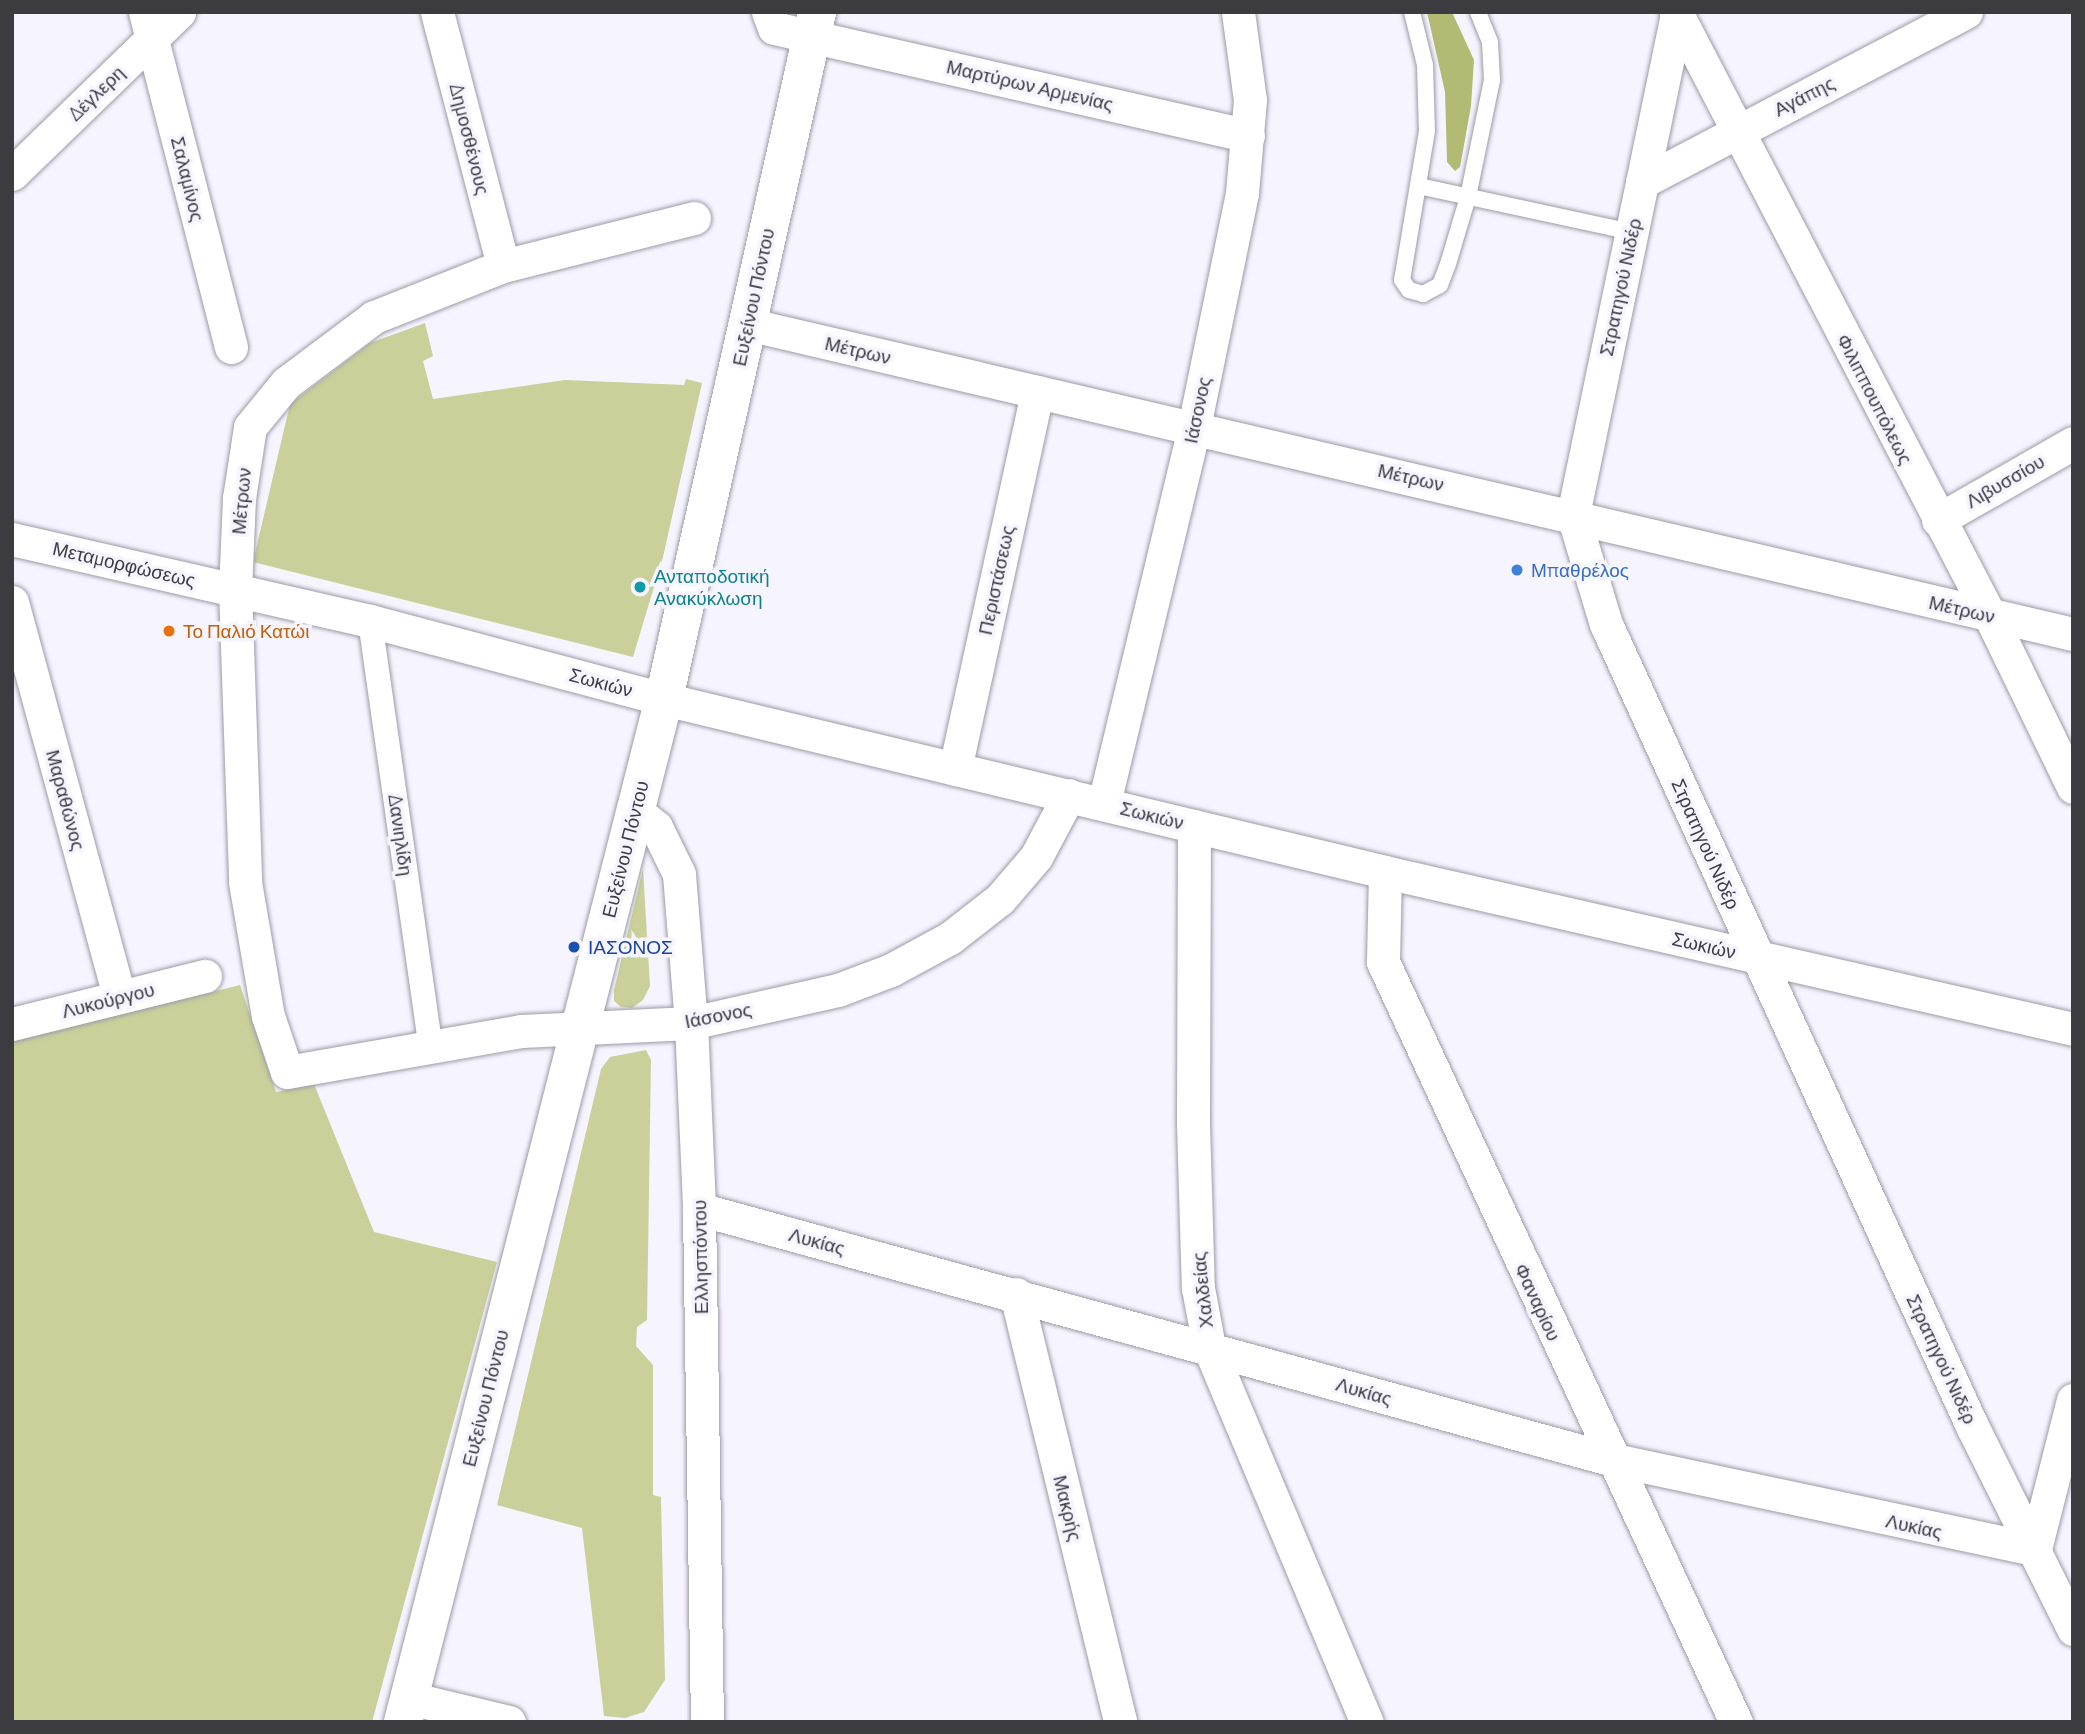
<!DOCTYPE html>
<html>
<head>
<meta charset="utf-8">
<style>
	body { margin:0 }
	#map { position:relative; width:2085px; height:1734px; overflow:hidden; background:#f6f5ff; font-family:Barlow,sans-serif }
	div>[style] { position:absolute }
	.green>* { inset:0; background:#c9d09a }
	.forest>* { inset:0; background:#b2bb73 }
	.roads { filter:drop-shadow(0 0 2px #9c9ba7) drop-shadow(0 0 2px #9c9ba7) }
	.service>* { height:16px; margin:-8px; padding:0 8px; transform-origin:8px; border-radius:8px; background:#fff }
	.pedestrian>* { height:24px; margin:-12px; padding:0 12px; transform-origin:12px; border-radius:12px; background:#fff }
	.minor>* { height:33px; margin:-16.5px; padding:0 16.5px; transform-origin:16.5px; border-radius:16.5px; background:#fff }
	.tertiary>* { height:38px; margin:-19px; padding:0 19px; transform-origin:19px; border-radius:19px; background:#fff }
	.dots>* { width:19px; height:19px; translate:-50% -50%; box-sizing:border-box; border:4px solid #f6f5ff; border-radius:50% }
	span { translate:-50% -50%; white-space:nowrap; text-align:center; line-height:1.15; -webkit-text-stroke:7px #f6f5ff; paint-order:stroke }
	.street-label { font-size:19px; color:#3c3b40 }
	.shop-label { font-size:19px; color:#366cbe }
	.left { translate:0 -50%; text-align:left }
	.culture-label { font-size:19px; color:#0d838f }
	.food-label { font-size:19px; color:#c56008 }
	.transit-label { font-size:19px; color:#164399 }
	.frame { position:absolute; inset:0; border:14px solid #3c3b40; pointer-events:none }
</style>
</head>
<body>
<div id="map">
	<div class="green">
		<i style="clip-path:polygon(425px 323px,433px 356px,423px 361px,433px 399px,565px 380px,684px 385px,686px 379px,702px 383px,663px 557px,633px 657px,253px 562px,290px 404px,370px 343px)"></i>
		<i style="clip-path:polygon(643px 869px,650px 986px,643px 1000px,632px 1008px,621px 1007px,614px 1001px,614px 990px)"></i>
		<i style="clip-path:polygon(240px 985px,276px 1092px,314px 1084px,374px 1232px,497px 1262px,372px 1722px,12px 1722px,12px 1041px)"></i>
		<i style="clip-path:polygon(646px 1050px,651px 1060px,647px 1320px,637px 1327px,636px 1346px,653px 1365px,653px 1495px,661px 1497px,665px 1680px,644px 1712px,625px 1718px,604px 1716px,582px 1528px,497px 1505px,601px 1069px,610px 1057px)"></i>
	</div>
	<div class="forest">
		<i style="clip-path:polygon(1427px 12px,1452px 12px,1474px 60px,1471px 106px,1460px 167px,1455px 171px,1447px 162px,1445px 92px)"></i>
	</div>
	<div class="roads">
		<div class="service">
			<i style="left:1412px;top:12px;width:55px;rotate:76.2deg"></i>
			<i style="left:1425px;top:65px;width:66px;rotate:88.3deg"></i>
			<i style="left:1427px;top:131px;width:151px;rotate:99.5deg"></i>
			<i style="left:1402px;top:280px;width:12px;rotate:55deg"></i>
			<i style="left:1409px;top:290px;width:15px;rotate:16deg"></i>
			<i style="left:1423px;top:294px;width:19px;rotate:-28deg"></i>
			<i style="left:1440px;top:285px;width:22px;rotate:-69deg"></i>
			<i style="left:1448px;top:264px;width:70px;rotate:-73.4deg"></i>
			<i style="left:1468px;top:197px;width:119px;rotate:-78.4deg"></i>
			<i style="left:1492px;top:80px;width:38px;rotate:-93deg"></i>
			<i style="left:1490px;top:42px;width:32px;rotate:-112deg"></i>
			<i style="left:1419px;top:186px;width:218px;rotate:12.2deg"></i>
		</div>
		<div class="pedestrian">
			<i style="left:370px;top:621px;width:431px;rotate:81.9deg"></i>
		</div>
		<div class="minor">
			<i style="left:145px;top:12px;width:346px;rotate:75.6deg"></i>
			<i style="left:437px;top:12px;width:262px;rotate:75.4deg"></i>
			<i style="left:768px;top:12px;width:17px;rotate:69deg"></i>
			<i style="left:774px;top:28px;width:486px;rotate:12.8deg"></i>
			<i style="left:1676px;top:12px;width:681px;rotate:62.53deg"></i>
			<i style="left:1990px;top:616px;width:190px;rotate:64.1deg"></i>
			<i style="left:1677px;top:14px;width:512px;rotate:101.73deg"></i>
			<i style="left:1573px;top:515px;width:114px;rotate:73.2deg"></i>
			<i style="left:1606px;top:624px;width:882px;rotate:65.47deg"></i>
			<i style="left:1972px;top:1426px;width:227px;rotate:63.5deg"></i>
			<i style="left:12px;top:174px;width:233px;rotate:-44.1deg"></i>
			<i style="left:1642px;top:182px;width:366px;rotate:-27.7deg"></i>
			<i style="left:694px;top:218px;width:197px;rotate:165.9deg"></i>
			<i style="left:503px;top:266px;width:139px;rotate:158.4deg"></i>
			<i style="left:374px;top:317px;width:110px;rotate:143.1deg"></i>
			<i style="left:286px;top:383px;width:57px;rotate:129.3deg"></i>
			<i style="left:250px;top:427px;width:72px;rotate:98.8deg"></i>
			<i style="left:239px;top:498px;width:91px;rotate:92.5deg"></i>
			<i style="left:235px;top:589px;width:293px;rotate:88deg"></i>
			<i style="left:245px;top:882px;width:136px;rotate:80.3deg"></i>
			<i style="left:268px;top:1016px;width:59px;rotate:71.3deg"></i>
			<i style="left:287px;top:1072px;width:238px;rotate:-9.9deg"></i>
			<i style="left:521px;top:1031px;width:170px;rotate:-2.7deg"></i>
			<i style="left:691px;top:1023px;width:151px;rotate:-12.7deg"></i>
			<i style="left:838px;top:990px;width:57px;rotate:-20.7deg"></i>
			<i style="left:891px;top:970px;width:67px;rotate:-28.5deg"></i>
			<i style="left:950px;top:938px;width:63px;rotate:-38deg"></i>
			<i style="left:1000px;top:899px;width:55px;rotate:-49.4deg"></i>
			<i style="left:1036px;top:857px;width:70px;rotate:-62deg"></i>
			<i style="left:747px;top:324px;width:1362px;rotate:13.16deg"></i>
			<i style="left:1938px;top:520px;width:155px;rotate:-29.7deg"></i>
			<i style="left:12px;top:539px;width:367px;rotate:12.9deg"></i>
			<i style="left:370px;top:621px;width:304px;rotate:14.9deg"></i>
			<i style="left:664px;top:699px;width:741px;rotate:13.49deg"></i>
			<i style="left:1385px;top:872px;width:706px;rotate:12.85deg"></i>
			<i style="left:12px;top:602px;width:409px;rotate:74.8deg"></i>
			<i style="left:955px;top:769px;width:386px;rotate:-77.7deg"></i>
			<i style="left:1104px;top:803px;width:387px;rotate:-76.5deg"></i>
			<i style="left:1194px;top:427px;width:239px;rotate:-78.4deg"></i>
			<i style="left:1242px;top:193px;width:93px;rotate:-85.1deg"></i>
			<i style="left:1250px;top:100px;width:89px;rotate:-97.8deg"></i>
			<i style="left:635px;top:810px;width:27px;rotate:39deg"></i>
			<i style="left:656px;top:827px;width:52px;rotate:63.9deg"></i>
			<i style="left:679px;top:874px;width:149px;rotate:85.4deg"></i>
			<i style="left:691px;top:1023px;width:186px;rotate:87.5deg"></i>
			<i style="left:699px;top:1209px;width:513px;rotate:89.11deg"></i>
			<i style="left:1194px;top:826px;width:298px;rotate:90.2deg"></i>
			<i style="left:1193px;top:1124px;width:164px;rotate:88.3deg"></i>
			<i style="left:1198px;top:1288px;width:60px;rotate:79.4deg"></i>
			<i style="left:1209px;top:1347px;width:407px;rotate:67.2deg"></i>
			<i style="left:1385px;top:872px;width:90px;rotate:91.3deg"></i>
			<i style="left:1383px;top:962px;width:838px;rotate:65.09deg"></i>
			<i style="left:12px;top:1024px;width:199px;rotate:-14deg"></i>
			<i style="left:699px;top:1209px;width:945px;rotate:15.35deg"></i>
			<i style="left:1610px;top:1459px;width:434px;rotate:12deg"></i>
			<i style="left:2035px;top:1549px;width:154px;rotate:-75.7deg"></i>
			<i style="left:1016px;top:1294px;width:440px;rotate:76.3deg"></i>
			<i style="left:409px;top:1698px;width:103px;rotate:13.5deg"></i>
		</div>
		<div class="tertiary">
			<i style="left:403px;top:1722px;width:1056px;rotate:-75.69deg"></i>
			<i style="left:664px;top:699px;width:704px;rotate:-77.44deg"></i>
		</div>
	</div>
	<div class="dots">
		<i style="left:1517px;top:570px;background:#3f7fe0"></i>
		<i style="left:640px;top:587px;background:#0f9aa8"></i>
		<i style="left:169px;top:631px;background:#e8710a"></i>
		<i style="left:574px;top:947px;background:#1a4fb4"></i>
	</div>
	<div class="street-label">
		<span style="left:1030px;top:85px;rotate:13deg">Μαρτύρων Αρμενίας</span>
		<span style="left:96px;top:93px;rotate:-44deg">Δέγλερη</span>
		<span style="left:1804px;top:96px;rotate:-27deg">Αγάπης</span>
		<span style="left:470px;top:139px;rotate:76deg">Δημοσθένους</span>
		<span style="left:188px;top:179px;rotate:76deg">Σαλαμίνος</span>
		<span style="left:1620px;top:287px;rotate:-78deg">Στρατηγού Νιδέρ</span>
		<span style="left:753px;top:297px;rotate:-78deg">Ευξείνου Πόντου</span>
		<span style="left:858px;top:350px;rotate:13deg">Μέτρων</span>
		<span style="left:1875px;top:399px;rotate:63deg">Φιλιππουπόλεως</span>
		<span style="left:1197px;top:410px;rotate:-78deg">Ιάσονος</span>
		<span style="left:1411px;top:477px;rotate:13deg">Μέτρων</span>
		<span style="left:2005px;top:481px;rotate:-30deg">Λιβυσσίου</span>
		<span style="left:241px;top:501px;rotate:-85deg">Μέτρων</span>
		<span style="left:124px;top:564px;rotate:13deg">Μεταμορφώσεως</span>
		<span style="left:996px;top:580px;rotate:-78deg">Περιστάσεως</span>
		<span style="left:1962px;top:609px;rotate:13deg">Μέτρων</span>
		<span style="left:601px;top:682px;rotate:15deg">Σωκιών</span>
		<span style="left:66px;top:800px;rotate:75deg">Μαραθώνος</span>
		<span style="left:1152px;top:815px;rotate:14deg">Σωκιών</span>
		<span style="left:401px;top:835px;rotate:82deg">Δανιηλίδη</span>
		<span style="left:1706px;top:844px;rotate:66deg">Στρατηγού Νιδέρ</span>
		<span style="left:625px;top:849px;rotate:-76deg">Ευξείνου Πόντου</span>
		<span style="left:1704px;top:945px;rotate:13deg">Σωκιών</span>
		<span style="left:108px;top:1000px;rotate:-14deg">Λυκούργου</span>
		<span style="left:718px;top:1015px;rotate:-11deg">Ιάσονος</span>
		<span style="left:817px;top:1241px;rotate:15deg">Λυκίας</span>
		<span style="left:700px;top:1257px;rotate:-91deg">Ελλησπόντου</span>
		<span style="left:1202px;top:1290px;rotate:-96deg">Χαλδείας</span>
		<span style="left:1538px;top:1302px;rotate:65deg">Φαναρίου</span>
		<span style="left:1942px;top:1359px;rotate:65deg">Στρατηγού Νιδέρ</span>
		<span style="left:1364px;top:1391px;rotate:16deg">Λυκίας</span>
		<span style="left:485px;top:1398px;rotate:-76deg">Ευξείνου Πόντου</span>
		<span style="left:1068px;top:1508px;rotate:76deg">Μακρής</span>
		<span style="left:1914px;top:1526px;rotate:12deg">Λυκίας</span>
	</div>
	<div class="shop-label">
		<span class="left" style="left:1531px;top:570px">Μπαθρέλος</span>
	</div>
	<div class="culture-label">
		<span class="left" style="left:654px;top:587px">Ανταποδοτική<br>Ανακύκλωση</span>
	</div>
	<div class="food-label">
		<span class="left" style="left:183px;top:631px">Το Παλιό Κατώι</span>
	</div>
	<div class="transit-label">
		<span class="left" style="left:588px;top:947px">ΙΑΣΟΝΟΣ</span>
	</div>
	<div class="frame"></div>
</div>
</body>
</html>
